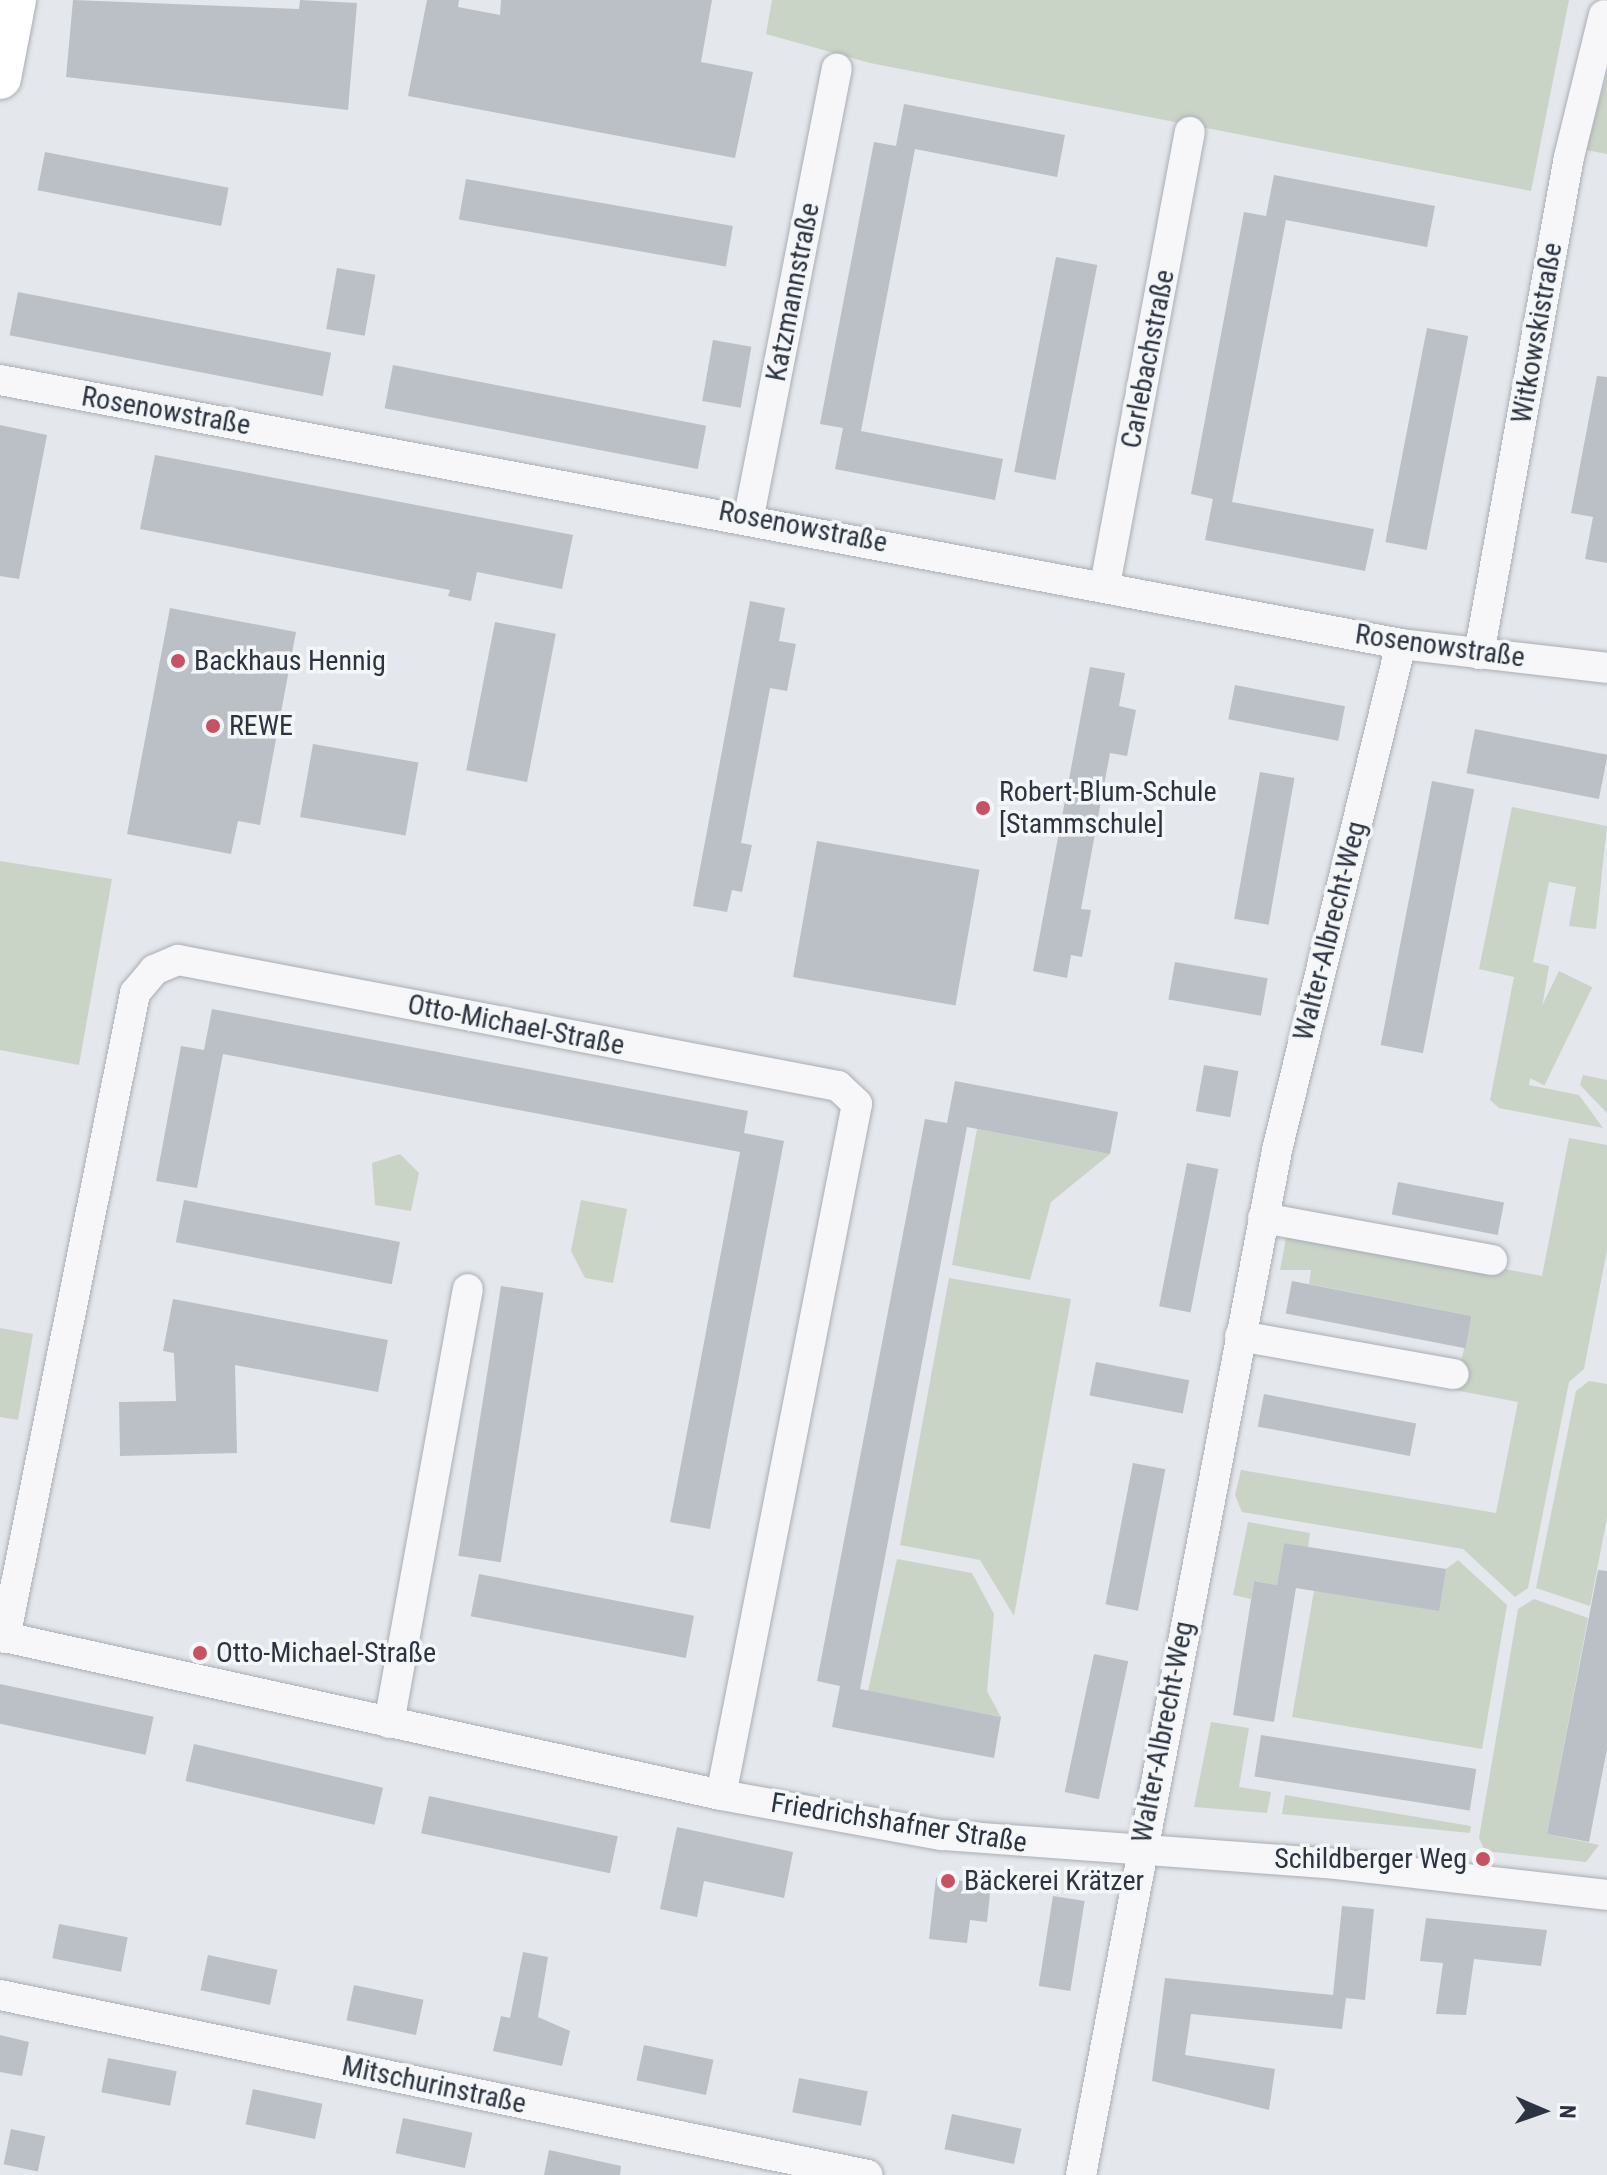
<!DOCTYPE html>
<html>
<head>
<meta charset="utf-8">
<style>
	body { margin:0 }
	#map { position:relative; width:1607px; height:2175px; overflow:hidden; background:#e4e7eb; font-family:"Roboto Condensed",sans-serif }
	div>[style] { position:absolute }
	.green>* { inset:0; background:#c9d4c6; transform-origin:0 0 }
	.building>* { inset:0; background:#bbc0c7; transform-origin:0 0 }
	.roads { filter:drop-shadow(0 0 2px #a9aeb5) drop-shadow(0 0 2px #a9aeb5) }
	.minor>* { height:30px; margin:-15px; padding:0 15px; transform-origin:15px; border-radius:15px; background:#f7f7f9 }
	.secondary>* { height:42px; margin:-21px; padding:0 21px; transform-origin:21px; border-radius:21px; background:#fff }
	.dots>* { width:22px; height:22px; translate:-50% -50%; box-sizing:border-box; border:4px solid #f4f6f8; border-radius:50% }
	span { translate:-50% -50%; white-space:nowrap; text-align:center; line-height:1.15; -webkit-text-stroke:7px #f4f6f8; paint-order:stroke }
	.street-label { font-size:28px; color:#2c3442 }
	.poi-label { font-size:28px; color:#2c3442 }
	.left { translate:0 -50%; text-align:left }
	.right { translate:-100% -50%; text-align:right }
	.north { position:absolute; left:1503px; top:2071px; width:80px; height:80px; -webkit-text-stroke:6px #f4f6f8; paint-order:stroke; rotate:92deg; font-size:22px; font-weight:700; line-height:32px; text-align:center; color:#2c3442 }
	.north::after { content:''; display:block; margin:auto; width:28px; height:36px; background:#2c3442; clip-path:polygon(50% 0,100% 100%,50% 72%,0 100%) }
</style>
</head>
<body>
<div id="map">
	<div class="green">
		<i style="clip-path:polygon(772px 0,1569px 0,1531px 191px,870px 63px,766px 34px)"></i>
		<i style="clip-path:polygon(1607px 74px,1607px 154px,1586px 150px)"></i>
		<i style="clip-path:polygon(1512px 807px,1607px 826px,1596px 929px,1569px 926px,1576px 887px,1549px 882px,1533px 962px,1549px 966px,1529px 1085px,1579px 1095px,1603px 1128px,1499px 1108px,1490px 1100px,1514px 977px,1479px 969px)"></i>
		<i style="clip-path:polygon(0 861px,112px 879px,79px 1065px,0 1050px)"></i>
		<i style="left:1559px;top:971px;width:37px;height:109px;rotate:26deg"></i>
		<i style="clip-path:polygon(1583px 1075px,1607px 1080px,1607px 1113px,1580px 1085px)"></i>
		<i style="clip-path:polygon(977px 1129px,1110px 1154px,1051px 1202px,1030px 1280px,952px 1265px)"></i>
		<i style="clip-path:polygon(1569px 1138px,1607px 1145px,1607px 1250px,1584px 1369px,1569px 1382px,1528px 1588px,1515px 1597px,1463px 1549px,1242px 1512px,1235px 1495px,1241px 1470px,1496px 1513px,1518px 1402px,1454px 1390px,1472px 1316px,1309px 1284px,1311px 1270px,1280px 1270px,1288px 1228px,1542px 1276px)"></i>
		<i style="clip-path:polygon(400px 1154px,419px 1173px,411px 1211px,375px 1205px,372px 1163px)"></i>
		<i style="clip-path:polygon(581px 1200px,627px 1209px,613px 1283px,585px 1278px,571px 1251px)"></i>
		<i style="clip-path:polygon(949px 1278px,1071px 1299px,1014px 1616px,980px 1560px,900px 1545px)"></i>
		<i style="clip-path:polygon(0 1328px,33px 1334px,18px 1420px,0 1417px)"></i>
		<i style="clip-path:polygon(1589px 1381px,1607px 1384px,1607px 1518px,1590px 1606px,1536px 1588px,1576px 1391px)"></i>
		<i style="clip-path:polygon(1248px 1522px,1310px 1533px,1308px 1547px,1284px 1543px,1277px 1585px,1254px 1581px,1251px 1599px,1233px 1595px)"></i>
		<i style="clip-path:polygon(897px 1559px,972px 1573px,994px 1614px,987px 1691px,1001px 1717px,868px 1691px)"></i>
		<i style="clip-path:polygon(1458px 1560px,1507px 1605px,1482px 1749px,1292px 1717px,1314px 1591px,1446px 1569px)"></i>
		<i style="clip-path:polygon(1534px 1599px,1588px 1618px,1547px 1834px,1599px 1845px,1586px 1862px,1485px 1851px,1479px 1838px,1518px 1609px)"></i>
		<i style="clip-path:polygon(1211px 1722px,1249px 1728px,1239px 1787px,1271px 1792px,1267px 1813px,1194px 1807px)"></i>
		<i style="clip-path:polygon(1285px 1795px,1471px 1826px,1470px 1833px,1282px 1814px)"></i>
	</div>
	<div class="building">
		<i style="clip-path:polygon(73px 0,299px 9px,300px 0,357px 3px,348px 110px,66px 77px)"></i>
		<i style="clip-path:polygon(427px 0,459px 0,458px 7px,500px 15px,501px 0,712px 0,701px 62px,753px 72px,735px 158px,408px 96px)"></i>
		<i style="clip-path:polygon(904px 104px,1065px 135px,1057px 177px,915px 149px,861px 431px,1003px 459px,995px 500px,835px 469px,843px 428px,820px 424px,874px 142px,896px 146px)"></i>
		<i style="left:45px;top:152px;width:187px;height:39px;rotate:11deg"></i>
		<i style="clip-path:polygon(1274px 175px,1435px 206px,1427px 247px,1286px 220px,1232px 502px,1374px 529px,1365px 571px,1205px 540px,1213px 499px,1191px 494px,1244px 212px,1266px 216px)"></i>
		<i style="left:466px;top:179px;width:271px;height:41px;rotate:10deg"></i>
		<i style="left:1056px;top:257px;width:42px;height:219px;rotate:11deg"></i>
		<i style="left:337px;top:268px;width:39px;height:62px;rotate:10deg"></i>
		<i style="left:18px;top:292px;width:319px;height:44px;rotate:11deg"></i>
		<i style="left:1427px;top:328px;width:42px;height:218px;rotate:11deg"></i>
		<i style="left:713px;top:340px;width:39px;height:62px;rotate:10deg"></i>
		<i style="left:393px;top:365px;width:319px;height:44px;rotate:11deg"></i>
		<i style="clip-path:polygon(1597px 376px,1607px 377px,1607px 563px,1585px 559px,1593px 517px,1571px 513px)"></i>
		<i style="clip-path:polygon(0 425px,47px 435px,19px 579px,0 576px)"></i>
		<i style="clip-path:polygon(155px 455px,573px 535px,562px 589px,477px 572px,471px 601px,448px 596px,450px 590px,140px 529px)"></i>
		<i style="clip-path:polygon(750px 601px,785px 608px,779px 641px,796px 644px,787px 691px,770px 688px,741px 843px,752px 845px,742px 892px,732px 890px,727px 912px,693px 906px)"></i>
		<i style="clip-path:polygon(170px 608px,296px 632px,260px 825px,238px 821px,231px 854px,127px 834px)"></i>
		<i style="left:495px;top:622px;width:62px;height:151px;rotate:11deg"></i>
		<i style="clip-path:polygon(1090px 667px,1125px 673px,1119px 706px,1136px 710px,1127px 756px,1110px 753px,1081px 909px,1091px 910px,1082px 957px,1071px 955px,1067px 978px,1033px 971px)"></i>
		<i style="left:1235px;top:685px;width:112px;height:35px;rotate:11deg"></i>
		<i style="left:1475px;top:729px;width:135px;height:45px;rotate:11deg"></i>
		<i style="left:313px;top:744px;width:107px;height:74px;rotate:10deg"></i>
		<i style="left:1260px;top:772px;width:35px;height:149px;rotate:10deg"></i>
		<i style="left:1432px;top:781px;width:43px;height:269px;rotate:11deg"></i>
		<i style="left:817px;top:841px;width:165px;height:138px;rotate:10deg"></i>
		<i style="left:1175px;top:962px;width:94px;height:38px;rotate:10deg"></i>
		<i style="clip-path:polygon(212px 1009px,748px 1111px,744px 1133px,784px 1141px,710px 1529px,670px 1522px,740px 1152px,223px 1054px,197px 1188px,156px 1181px,181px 1046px,204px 1050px)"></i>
		<i style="left:1204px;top:1065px;width:35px;height:47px;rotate:10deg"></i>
		<i style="clip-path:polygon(955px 1081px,1118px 1112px,1110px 1154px,967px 1127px,941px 1262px,860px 1689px,1001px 1717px,994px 1758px,832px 1727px,840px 1686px,817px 1681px,925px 1119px,947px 1123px)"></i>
		<i style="left:1187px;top:1163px;width:32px;height:146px;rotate:11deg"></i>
		<i style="left:1398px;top:1182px;width:108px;height:33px;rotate:11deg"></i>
		<i style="left:184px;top:1200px;width:220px;height:43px;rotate:11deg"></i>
		<i style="left:1292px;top:1281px;width:183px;height:33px;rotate:11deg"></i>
		<i style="left:501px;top:1286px;width:43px;height:273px;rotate:9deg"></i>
		<i style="clip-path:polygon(173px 1299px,388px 1340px,378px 1392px,235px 1365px,237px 1453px,120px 1456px,119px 1402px,176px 1401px,174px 1353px,163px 1351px)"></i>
		<i style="left:1096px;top:1362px;width:95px;height:34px;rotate:11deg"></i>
		<i style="left:1264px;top:1394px;width:155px;height:33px;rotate:11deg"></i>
		<i style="left:1133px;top:1463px;width:33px;height:144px;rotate:11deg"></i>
		<i style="clip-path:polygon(1284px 1543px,1446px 1569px,1439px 1611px,1296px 1588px,1274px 1722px,1233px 1715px,1254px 1581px,1277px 1585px)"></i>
		<i style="clip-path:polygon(1598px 1570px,1607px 1571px,1607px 1749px,1589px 1842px,1547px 1834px)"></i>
		<i style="left:479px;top:1574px;width:219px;height:43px;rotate:11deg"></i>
		<i style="left:1094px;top:1654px;width:35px;height:141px;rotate:12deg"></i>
		<i style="left:0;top:1684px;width:157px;height:39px;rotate:12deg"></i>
		<i style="left:1261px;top:1735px;width:218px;height:42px;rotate:9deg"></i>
		<i style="left:194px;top:1744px;width:194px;height:38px;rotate:13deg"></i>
		<i style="left:429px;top:1796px;width:193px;height:38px;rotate:12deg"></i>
		<i style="clip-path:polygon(677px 1827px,793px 1852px,784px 1898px,704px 1881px,697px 1917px,660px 1909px)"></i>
		<i style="clip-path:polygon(936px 1878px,991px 1884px,987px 1922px,970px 1920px,967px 1943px,929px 1939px)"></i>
		<i style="left:1053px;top:1896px;width:32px;height:91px;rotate:9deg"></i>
		<i style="clip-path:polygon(1342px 1906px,1374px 1909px,1365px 2000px,1346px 1998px,1342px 2029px,1191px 2014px,1185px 2055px,1275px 2069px,1269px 2110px,1152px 2081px,1165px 1978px,1333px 1995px)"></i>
		<i style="clip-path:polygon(1426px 1918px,1547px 1930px,1541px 1966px,1474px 1959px,1466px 2015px,1436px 2014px,1443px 1963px,1420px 1961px)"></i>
		<i style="left:59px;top:1924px;width:70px;height:35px;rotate:11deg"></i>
		<i style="clip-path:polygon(523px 1952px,548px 1957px,538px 2017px,570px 2031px,562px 2066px,493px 2051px,501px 2016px,510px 2018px)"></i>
		<i style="left:208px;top:1955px;width:71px;height:36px;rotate:12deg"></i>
		<i style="left:354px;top:1985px;width:71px;height:36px;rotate:12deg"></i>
		<i style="clip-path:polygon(0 2035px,29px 2042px,22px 2076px,0 2072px)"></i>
		<i style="left:644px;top:2045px;width:71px;height:36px;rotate:12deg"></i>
		<i style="left:108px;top:2058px;width:70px;height:35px;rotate:11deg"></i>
		<i style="left:799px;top:2078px;width:70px;height:35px;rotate:11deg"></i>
		<i style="left:253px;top:2089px;width:71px;height:36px;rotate:12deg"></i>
		<i style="left:952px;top:2114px;width:71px;height:36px;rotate:12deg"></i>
		<i style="left:403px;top:2118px;width:71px;height:36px;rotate:12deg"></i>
		<i style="left:11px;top:2129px;width:35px;height:36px;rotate:12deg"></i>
		<i style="clip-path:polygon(549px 2150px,621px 2166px,620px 2175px,544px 2175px)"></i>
	</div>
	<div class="roads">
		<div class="minor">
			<i style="left:0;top:380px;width:1426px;rotate:10.67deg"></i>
			<i style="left:1401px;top:644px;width:207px;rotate:6.6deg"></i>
			<i style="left:749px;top:516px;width:456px;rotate:-78.9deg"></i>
			<i style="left:1105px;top:585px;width:461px;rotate:-79.4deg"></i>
			<i style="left:1479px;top:654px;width:505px;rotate:-79.74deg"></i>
			<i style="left:1569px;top:157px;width:146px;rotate:-76.2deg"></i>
			<i style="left:1263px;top:1218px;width:233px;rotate:10.4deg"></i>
			<i style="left:1240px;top:1336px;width:217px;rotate:10.1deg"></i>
			<i style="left:0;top:1636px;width:738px;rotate:12.44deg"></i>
			<i style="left:721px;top:1795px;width:225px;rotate:10.3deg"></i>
			<i style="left:942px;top:1835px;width:386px;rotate:4.2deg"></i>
			<i style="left:1327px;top:1863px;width:282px;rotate:6.5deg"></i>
			<i style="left:5px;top:1638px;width:658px;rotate:-78.6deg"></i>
			<i style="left:135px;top:993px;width:30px;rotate:-50deg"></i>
			<i style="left:154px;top:970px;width:26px;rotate:-23deg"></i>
			<i style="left:178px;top:960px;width:672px;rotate:10.81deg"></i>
			<i style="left:838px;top:1086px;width:26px;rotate:43deg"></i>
			<i style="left:857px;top:1104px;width:704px;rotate:101.13deg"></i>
			<i style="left:389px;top:1723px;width:441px;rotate:-79.7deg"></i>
			<i style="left:0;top:1995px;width:886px;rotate:11.72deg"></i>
			<i style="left:1081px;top:2175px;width:1044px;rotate:-79.17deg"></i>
			<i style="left:1277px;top:1150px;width:521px;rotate:-76.23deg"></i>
		</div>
		<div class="secondary">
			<i style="left:0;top:78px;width:79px;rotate:-79.1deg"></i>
		</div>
	</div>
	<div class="dots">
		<i style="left:178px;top:661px;background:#c75263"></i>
		<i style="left:213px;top:726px;background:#c75263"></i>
		<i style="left:983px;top:808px;background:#c75263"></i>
		<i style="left:200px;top:1653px;background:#c75263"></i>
		<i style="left:1483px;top:1859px;background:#c75263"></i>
		<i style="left:948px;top:1881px;background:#c75263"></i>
	</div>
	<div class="street-label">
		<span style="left:793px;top:292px;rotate:-79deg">Katzmannstraße</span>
		<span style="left:1537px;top:333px;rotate:-80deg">Witkowskistraße</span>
		<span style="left:1148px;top:359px;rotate:-79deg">Carlebachstraße</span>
		<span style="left:166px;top:411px;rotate:10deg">Rosenowstraße</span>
		<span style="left:803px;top:527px;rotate:11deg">Rosenowstraße</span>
		<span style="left:1440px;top:646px;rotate:8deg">Rosenowstraße</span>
		<span style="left:1330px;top:931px;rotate:-76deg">Walter-Albrecht-Weg</span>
		<span style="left:516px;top:1025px;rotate:11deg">Otto-Michael-Straße</span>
		<span style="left:1163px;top:1732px;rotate:-79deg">Walter-Albrecht-Weg</span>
		<span style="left:899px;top:1823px;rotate:9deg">Friedrichshafner Straße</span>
		<span style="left:434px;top:2085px;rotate:12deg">Mitschurinstraße</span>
	</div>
	<div class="poi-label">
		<span class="left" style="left:194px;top:661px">Backhaus Hennig</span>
		<span class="left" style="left:229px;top:726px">REWE</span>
		<span class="left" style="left:999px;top:808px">Robert-Blum-Schule<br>[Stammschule]</span>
		<span class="left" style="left:216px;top:1653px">Otto-Michael-Straße</span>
		<span class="right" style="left:1467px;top:1859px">Schildberger Weg</span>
		<span class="left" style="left:964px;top:1881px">Bäckerei Krätzer</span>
	</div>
	<div class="north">N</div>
</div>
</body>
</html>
